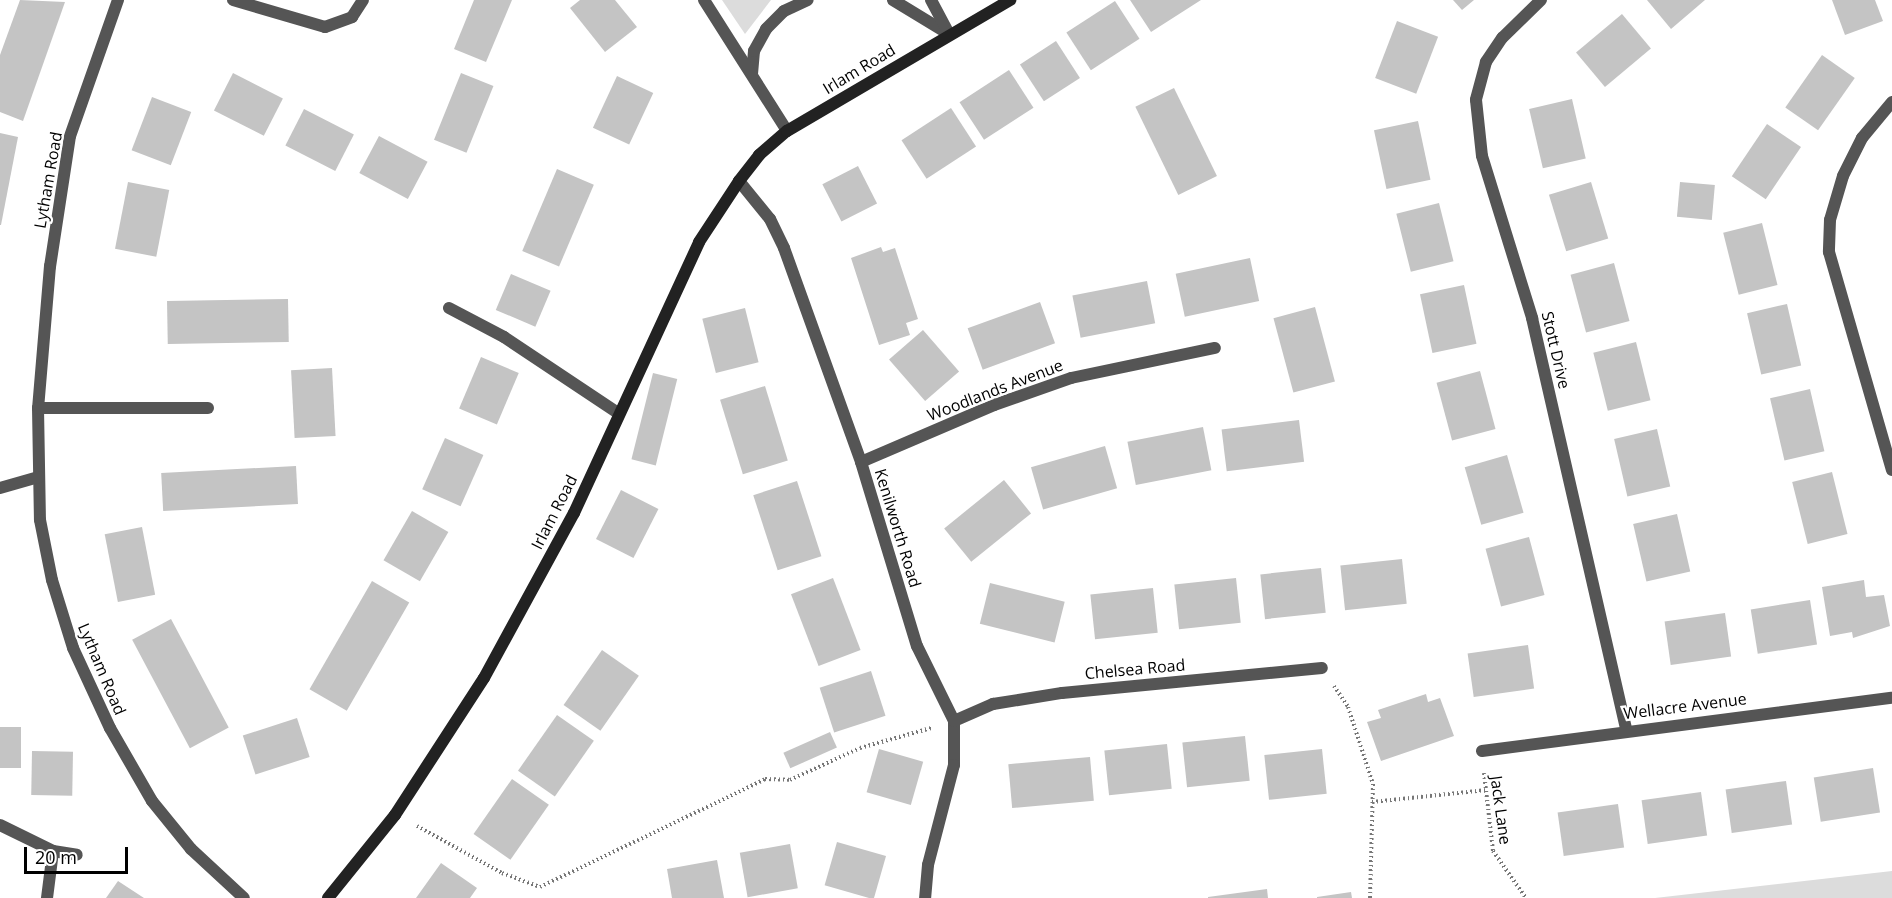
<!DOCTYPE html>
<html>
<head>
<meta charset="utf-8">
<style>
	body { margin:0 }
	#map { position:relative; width:1892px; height:898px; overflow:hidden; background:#fff; font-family:"Open Sans",sans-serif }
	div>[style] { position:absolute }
	.green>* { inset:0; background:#dcdcdc }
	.building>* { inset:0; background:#c4c4c4; transform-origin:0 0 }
	.path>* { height:4px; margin-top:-2px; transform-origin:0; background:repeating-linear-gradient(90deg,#777 0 1.5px,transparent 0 4.5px) }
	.lane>* { height:12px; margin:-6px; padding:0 6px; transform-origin:6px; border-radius:6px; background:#555 }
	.street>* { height:12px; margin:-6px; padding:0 6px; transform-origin:6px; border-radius:6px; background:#555 }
	.secondary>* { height:12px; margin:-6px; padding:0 6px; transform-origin:6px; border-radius:6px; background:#222 }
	span { translate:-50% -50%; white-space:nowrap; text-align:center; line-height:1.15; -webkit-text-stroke:4.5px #fff; paint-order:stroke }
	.street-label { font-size:16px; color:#000 }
	.scale { position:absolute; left:24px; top:847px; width:104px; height:27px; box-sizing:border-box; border:3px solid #000; border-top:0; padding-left:8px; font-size:18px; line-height:21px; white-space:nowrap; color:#000; -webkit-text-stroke:4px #fff; paint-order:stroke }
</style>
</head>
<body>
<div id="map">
	<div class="green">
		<i style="clip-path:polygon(722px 0,771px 0,745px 34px)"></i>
		<i style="clip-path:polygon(1892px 871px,1892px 898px,1655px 898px)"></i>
	</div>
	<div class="building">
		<i style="clip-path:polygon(20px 0,65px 2px,23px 121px,0 112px,0 55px)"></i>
		<i style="clip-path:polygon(474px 0,512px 0,486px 62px,454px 49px)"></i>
		<i style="clip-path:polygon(580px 0,615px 0,637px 27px,605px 52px,570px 8px)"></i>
		<i style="clip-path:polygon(1130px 0,1201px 0,1151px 32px)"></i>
		<i style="clip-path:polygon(1453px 0,1474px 0,1462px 10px)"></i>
		<i style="clip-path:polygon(1647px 0,1705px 0,1671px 29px)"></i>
		<i style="clip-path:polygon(1832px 0,1875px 0,1883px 21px,1845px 35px)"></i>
		<i style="left:1115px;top:1px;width:45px;height:58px;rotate:57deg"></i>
		<i style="left:1622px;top:14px;width:45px;height:60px;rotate:50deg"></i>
		<i style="left:1397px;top:21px;width:44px;height:61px;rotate:21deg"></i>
		<i style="left:1056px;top:41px;width:44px;height:43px;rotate:57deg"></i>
		<i style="left:1822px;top:55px;width:40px;height:64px;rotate:35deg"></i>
		<i style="left:1009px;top:70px;width:45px;height:59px;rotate:57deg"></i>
		<i style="left:233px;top:73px;width:56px;height:42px;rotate:27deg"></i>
		<i style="left:461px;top:73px;width:35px;height:72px;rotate:22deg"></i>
		<i style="left:617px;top:76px;width:40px;height:57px;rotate:25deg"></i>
		<i style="left:1174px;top:88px;width:98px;height:43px;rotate:64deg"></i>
		<i style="left:152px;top:97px;width:42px;height:57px;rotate:21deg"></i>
		<i style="left:1572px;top:99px;width:61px;height:44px;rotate:77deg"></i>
		<i style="left:951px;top:108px;width:46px;height:59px;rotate:57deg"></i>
		<i style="left:304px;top:109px;width:56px;height:41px;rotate:27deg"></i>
		<i style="left:1418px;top:121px;width:60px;height:45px;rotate:78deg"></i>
		<i style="left:1767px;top:124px;width:41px;height:63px;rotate:34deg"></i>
		<i style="clip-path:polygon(0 133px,18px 137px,1px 225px,0 225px)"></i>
		<i style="left:379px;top:136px;width:55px;height:42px;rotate:28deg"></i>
		<i style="left:858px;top:166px;width:42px;height:40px;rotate:63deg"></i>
		<i style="left:557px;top:169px;width:40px;height:89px;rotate:23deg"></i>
		<i style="left:128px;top:182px;width:42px;height:68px;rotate:11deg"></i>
		<i style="left:1591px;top:182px;width:59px;height:44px;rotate:73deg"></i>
		<i style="left:1680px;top:182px;width:35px;height:35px;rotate:5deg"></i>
		<i style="left:1439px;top:203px;width:60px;height:44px;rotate:76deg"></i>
		<i style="left:1762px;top:223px;width:64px;height:40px;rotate:76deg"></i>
		<i style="clip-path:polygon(881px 247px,883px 252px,895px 248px,918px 319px,906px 323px,910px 335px,879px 345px,851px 258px)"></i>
		<i style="left:1250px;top:258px;width:44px;height:76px;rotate:78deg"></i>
		<i style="left:1614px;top:263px;width:60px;height:45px;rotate:75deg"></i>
		<i style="left:511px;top:274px;width:43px;height:39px;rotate:23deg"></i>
		<i style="left:1147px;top:281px;width:43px;height:76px;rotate:79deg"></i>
		<i style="left:1464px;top:285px;width:60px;height:45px;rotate:78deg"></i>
		<i style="left:288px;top:299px;width:43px;height:121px;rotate:89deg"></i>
		<i style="left:1040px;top:302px;width:44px;height:77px;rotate:70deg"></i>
		<i style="left:1787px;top:304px;width:63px;height:41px;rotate:77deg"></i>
		<i style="left:1315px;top:307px;width:77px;height:43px;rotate:75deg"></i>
		<i style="left:745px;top:308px;width:56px;height:44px;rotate:76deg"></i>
		<i style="left:923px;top:330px;width:55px;height:45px;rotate:49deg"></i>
		<i style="left:1636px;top:342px;width:60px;height:44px;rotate:76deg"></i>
		<i style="left:481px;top:357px;width:41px;height:56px;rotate:23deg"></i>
		<i style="left:332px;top:368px;width:68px;height:41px;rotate:87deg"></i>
		<i style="left:1480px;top:371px;width:60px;height:45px;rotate:75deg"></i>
		<i style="left:653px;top:373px;width:25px;height:89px;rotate:14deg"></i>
		<i style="left:765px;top:386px;width:78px;height:47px;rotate:73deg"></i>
		<i style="left:1810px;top:389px;width:64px;height:41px;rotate:77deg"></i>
		<i style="left:1299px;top:420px;width:42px;height:78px;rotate:83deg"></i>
		<i style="left:1203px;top:427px;width:44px;height:77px;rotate:79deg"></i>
		<i style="left:1657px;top:429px;width:59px;height:44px;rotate:77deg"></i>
		<i style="left:445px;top:438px;width:42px;height:56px;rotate:24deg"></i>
		<i style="left:1105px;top:446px;width:44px;height:77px;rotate:74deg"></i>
		<i style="left:1507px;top:455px;width:60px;height:44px;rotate:74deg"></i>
		<i style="left:296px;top:466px;width:38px;height:135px;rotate:87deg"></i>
		<i style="left:1832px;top:472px;width:64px;height:41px;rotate:76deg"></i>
		<i style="left:1004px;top:480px;width:43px;height:77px;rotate:51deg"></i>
		<i style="left:797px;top:481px;width:79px;height:46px;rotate:72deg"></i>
		<i style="left:621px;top:490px;width:42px;height:55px;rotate:27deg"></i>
		<i style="left:412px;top:511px;width:42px;height:57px;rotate:30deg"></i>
		<i style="left:1677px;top:514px;width:59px;height:45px;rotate:77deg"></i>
		<i style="left:142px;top:527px;width:69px;height:38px;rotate:79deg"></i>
		<i style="left:1529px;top:537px;width:60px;height:45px;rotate:75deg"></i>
		<i style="left:1402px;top:559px;width:45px;height:62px;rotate:84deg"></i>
		<i style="left:1321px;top:568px;width:45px;height:61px;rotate:84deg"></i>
		<i style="left:833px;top:578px;width:77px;height:45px;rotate:69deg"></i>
		<i style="left:1236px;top:578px;width:45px;height:62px;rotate:84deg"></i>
		<i style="clip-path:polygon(1864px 580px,1866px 597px,1884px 595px,1890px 626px,1853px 638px,1852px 632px,1830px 636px,1822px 587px)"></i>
		<i style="left:372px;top:581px;width:43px;height:125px;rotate:30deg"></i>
		<i style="left:990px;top:583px;width:77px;height:42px;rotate:14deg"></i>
		<i style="left:1153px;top:588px;width:45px;height:63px;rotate:84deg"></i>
		<i style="left:1810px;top:600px;width:45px;height:60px;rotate:81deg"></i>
		<i style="left:1725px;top:613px;width:44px;height:61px;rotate:82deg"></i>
		<i style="left:171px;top:619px;width:123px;height:44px;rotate:62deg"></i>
		<i style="left:1528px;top:645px;width:44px;height:61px;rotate:82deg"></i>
		<i style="left:602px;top:650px;width:45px;height:67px;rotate:35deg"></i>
		<i style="left:871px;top:671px;width:47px;height:54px;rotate:72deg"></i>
		<i style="clip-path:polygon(1426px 694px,1428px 702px,1440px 698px,1454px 736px,1381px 761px,1367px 722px,1381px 718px,1378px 710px)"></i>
		<i style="left:557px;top:715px;width:45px;height:68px;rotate:35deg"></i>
		<i style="left:297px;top:718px;width:41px;height:57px;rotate:72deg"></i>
		<i style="left:0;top:727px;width:21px;height:41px"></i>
		<i style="left:830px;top:732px;width:17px;height:51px;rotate:66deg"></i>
		<i style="left:1245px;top:736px;width:45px;height:63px;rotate:84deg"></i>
		<i style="left:1167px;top:744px;width:45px;height:63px;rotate:84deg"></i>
		<i style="left:879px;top:749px;width:46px;height:45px;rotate:16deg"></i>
		<i style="left:1322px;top:749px;width:45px;height:58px;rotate:84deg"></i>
		<i style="left:32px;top:751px;width:41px;height:44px;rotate:1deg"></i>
		<i style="left:1090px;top:757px;width:44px;height:82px;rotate:85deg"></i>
		<i style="left:1873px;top:768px;width:45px;height:60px;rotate:81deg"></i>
		<i style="left:512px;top:779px;width:45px;height:67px;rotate:35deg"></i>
		<i style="left:1786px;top:781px;width:44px;height:61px;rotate:82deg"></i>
		<i style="left:1701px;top:792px;width:44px;height:60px;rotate:82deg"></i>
		<i style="left:1618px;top:804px;width:44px;height:61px;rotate:82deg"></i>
		<i style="left:837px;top:842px;width:51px;height:45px;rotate:16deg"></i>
		<i style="left:790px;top:844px;width:45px;height:51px;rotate:80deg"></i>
		<i style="clip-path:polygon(717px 860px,724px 898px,672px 898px,667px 869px)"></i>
		<i style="clip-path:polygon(441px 863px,477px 888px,470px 898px,416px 898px)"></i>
		<i style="clip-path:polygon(118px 881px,144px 898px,106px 898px)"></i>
		<i style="clip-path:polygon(1267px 889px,1268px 898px,1208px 898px,1208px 897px)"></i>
		<i style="clip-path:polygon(1351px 892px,1352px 898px,1317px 898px,1317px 897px)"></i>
	</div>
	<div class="path">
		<i style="left:1334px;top:686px;width:25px;rotate:56deg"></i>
		<i style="left:1348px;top:707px;width:81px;rotate:72deg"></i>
		<i style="left:1373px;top:784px;width:114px;rotate:91.5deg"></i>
		<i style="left:1484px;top:773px;width:79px;rotate:83.4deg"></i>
		<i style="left:1493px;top:851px;width:57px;rotate:54.9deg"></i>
		<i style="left:1372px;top:802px;width:115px;rotate:-6deg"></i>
		<i style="left:417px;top:826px;width:97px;rotate:28.9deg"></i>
		<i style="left:502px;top:873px;width:40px;rotate:20.2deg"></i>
		<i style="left:540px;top:887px;width:250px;rotate:-25.6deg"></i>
		<i style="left:765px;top:779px;width:25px;rotate:2deg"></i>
		<i style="left:790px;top:780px;width:77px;rotate:-24.6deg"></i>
		<i style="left:860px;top:748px;width:74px;rotate:-15.7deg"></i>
	</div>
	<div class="lane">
		<i style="left:893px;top:0;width:66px;rotate:31.3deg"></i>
		<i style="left:752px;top:74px;width:23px;rotate:-85deg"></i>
		<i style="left:754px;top:51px;width:25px;rotate:-61deg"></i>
		<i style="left:766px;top:29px;width:25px;rotate:-45deg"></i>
		<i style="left:784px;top:11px;width:26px;rotate:-25deg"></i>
		<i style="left:449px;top:308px;width:62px;rotate:27.8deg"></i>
		<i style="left:504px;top:337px;width:137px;rotate:33.7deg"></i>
	</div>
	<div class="street">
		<i style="left:118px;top:0;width:144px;rotate:109.4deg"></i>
		<i style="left:70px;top:136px;width:132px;rotate:98.7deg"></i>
		<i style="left:50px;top:266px;width:143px;rotate:94.8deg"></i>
		<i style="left:38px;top:408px;width:112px;rotate:89deg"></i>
		<i style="left:40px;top:520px;width:61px;rotate:78.7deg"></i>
		<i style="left:52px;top:580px;width:71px;rotate:72.8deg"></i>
		<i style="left:73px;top:648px;width:88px;rotate:65.2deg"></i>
		<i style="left:110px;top:728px;width:84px;rotate:60.1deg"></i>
		<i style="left:152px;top:801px;width:62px;rotate:50.9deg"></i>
		<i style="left:191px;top:849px;width:72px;rotate:42.8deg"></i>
		<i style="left:233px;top:0;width:96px;rotate:16.4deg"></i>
		<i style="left:325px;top:27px;width:29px;rotate:-20deg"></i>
		<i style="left:352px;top:17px;width:20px;rotate:-57deg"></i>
		<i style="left:704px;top:0;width:155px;rotate:57.6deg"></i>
		<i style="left:931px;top:0;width:38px;rotate:62deg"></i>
		<i style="left:1541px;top:0;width:54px;rotate:135.7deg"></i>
		<i style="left:1502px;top:38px;width:29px;rotate:124deg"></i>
		<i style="left:1486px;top:62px;width:39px;rotate:105deg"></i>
		<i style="left:1476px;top:100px;width:56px;rotate:83.9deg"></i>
		<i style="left:1482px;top:156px;width:170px;rotate:72.8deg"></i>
		<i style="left:1532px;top:318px;width:423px;rotate:77.1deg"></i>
		<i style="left:1892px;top:102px;width:47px;rotate:129.8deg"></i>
		<i style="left:1862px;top:138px;width:42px;rotate:116.6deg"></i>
		<i style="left:1843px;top:176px;width:46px;rotate:106.5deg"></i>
		<i style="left:1830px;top:220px;width:32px;rotate:92deg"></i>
		<i style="left:1829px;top:252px;width:227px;rotate:73.9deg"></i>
		<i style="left:739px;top:181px;width:49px;rotate:50.8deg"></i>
		<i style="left:770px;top:219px;width:32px;rotate:64deg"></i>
		<i style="left:784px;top:248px;width:227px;rotate:70.2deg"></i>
		<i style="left:861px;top:462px;width:192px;rotate:73.1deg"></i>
		<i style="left:917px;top:646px;width:84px;rotate:63.7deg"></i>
		<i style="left:954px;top:721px;width:44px;rotate:90deg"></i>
		<i style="left:954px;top:765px;width:103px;rotate:104.6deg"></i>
		<i style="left:928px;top:865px;width:33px;rotate:95deg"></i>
		<i style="left:38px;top:408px;width:170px"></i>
		<i style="left:861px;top:462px;width:145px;rotate:-23.2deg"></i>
		<i style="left:994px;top:405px;width:82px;rotate:-19.3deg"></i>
		<i style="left:1071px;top:378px;width:147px;rotate:-11.8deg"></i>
		<i style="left:0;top:488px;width:40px;rotate:-16deg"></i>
		<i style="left:954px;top:721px;width:43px;rotate:-23.6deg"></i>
		<i style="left:993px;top:704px;width:70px;rotate:-9.1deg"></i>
		<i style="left:1062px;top:693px;width:261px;rotate:-5.5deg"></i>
		<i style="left:1482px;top:751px;width:413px;rotate:-7.4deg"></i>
		<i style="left:0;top:825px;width:59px;rotate:26.1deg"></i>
		<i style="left:53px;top:851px;width:24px;rotate:9deg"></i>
		<i style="left:47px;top:898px;width:47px;rotate:-82.7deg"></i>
	</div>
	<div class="secondary">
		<i style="left:328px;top:898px;width:107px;rotate:-51.1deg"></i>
		<i style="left:395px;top:815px;width:163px;rotate:-57deg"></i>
		<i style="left:484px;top:678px;width:188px;rotate:-61.4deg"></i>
		<i style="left:574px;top:513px;width:298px;rotate:-65.2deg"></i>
		<i style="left:699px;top:242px;width:73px;rotate:-56.7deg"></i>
		<i style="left:739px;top:181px;width:33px;rotate:-52deg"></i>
		<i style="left:759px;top:155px;width:37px;rotate:-41deg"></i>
		<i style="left:787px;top:131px;width:259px;rotate:-30.4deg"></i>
	</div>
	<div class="street-label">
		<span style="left:859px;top:69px;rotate:-31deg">Irlam Road</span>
		<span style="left:48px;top:180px;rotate:-80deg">Lytham Road</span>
		<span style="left:1556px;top:350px;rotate:77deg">Stott Drive</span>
		<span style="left:995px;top:390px;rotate:-21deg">Woodlands Avenue</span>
		<span style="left:554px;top:512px;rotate:-63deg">Irlam Road</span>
		<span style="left:898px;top:528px;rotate:73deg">Kenilworth Road</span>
		<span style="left:102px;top:669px;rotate:67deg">Lytham Road</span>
		<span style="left:1135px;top:669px;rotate:-5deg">Chelsea Road</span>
		<span style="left:1685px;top:706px;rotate:-7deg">Wellacre Avenue</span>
		<span style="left:1501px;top:810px;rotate:82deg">Jack Lane</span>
	</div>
	<div class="scale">20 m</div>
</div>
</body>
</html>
